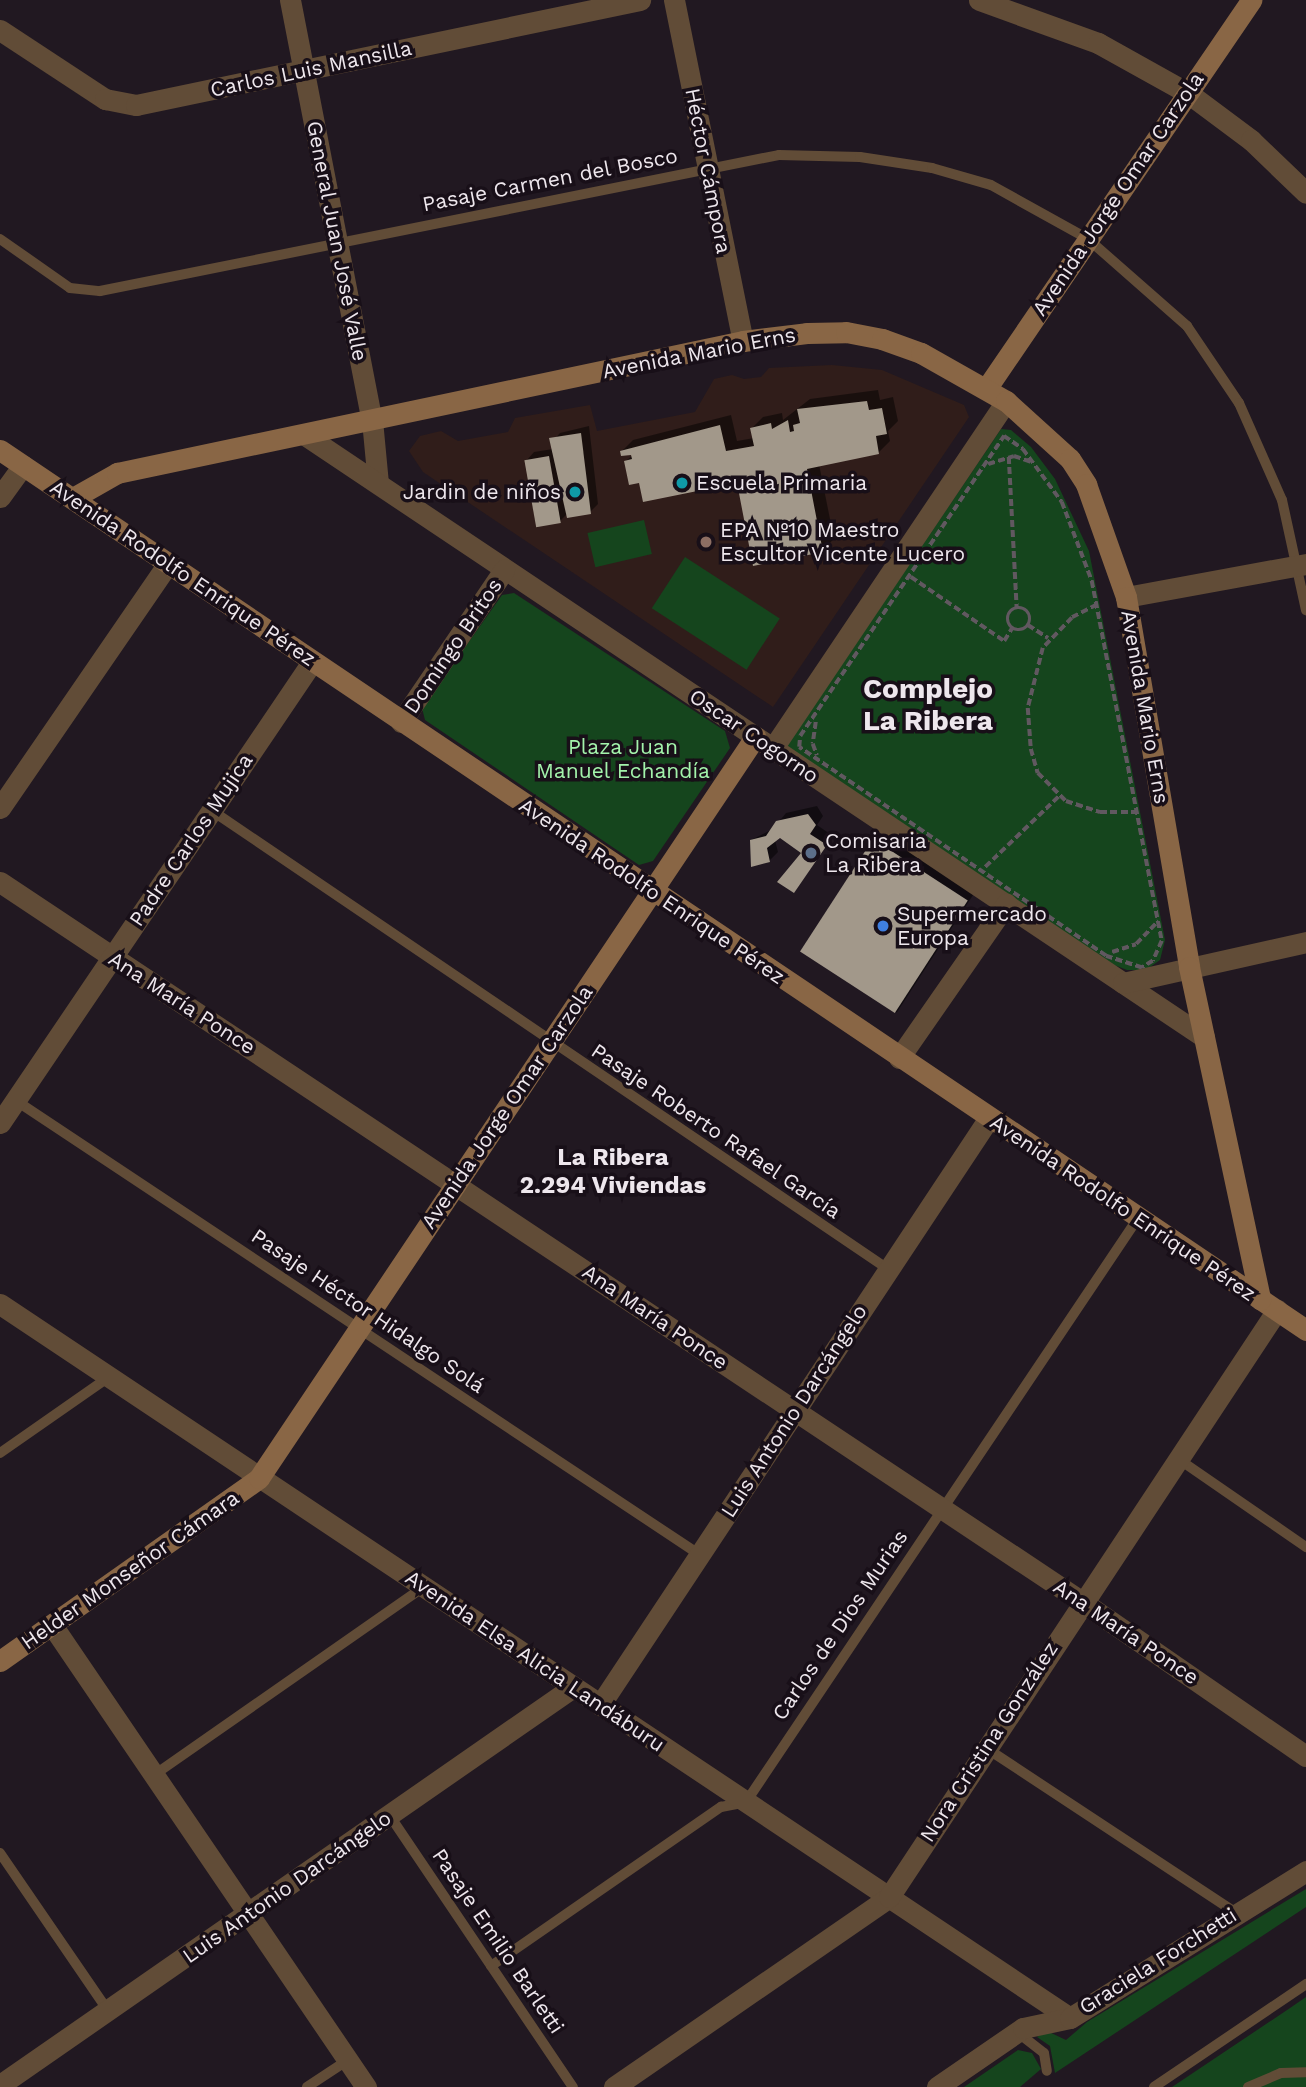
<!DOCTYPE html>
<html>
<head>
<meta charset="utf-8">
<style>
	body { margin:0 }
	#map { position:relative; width:1306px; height:2087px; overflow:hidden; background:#211821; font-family:"Work Sans",sans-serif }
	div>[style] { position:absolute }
	.education>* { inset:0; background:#301d1a }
	.green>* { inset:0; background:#15451d; transform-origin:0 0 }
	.shadow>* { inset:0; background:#0007; transform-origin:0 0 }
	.building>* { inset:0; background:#a2988a; transform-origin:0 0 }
	.path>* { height:3.5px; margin-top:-1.75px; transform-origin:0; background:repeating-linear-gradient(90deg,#615860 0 7px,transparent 0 10.5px) }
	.path>.ring { margin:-1.75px; padding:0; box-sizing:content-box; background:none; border:3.5px solid #615860; border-radius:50% }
	.lane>* { height:10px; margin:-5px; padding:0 5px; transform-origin:5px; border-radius:5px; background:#614c37 }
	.street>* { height:21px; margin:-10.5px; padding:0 10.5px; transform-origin:10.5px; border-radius:10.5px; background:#614c37 }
	.secondary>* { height:21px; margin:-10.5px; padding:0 10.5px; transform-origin:10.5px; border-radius:10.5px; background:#896645 }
	.dots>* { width:19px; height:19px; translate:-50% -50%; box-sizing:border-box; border:4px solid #180f18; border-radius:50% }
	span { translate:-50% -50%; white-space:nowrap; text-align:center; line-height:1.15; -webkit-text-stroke:7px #180f18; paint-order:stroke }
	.street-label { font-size:21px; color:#eee7ed }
	.poi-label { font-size:21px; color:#eee7ed }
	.left { translate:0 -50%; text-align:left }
	.right { translate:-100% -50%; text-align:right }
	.park-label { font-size:21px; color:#a3f3ab }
	.quarter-label { font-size:24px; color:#eee7ed; font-weight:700 }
	.district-label { font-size:28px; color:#eee7ed; font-weight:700 }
</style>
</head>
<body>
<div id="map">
	<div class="education">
		<i style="clip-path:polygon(832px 365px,882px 370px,964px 405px,969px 417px,773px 707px,423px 472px,409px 451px,420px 436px,441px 431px,458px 441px,508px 432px,515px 418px,590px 405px,597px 431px,695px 412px,714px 379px,732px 375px,744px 379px,761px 377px,769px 368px)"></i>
	</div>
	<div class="green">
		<i style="clip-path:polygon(1001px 429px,1011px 430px,1031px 447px,1055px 479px,1089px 551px,1165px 940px,1160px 960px,1146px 970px,1127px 970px,1109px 963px,786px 747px)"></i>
		<i style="left:644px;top:520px;width:35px;height:58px;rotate:77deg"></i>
		<i style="left:685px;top:557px;width:113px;height:61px;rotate:33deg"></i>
		<i style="clip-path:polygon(514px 593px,725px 731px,730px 748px,653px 861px,639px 865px,425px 720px,422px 708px,502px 595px)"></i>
		<i style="clip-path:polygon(1306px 1889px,1306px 1907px,1055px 2073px,1050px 2046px,1037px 2037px,1047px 2031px,1066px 2040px,1087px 2022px)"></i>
		<i style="clip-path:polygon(1306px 1997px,1306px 2087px,1172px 2087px,1290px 2008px)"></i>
		<i style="clip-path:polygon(1018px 2050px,1032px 2053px,1041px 2069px,1020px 2087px,964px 2087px)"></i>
	</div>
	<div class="shadow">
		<i style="clip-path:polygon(878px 390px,880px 400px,893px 397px,898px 421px,888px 431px,890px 441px,879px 452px,819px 464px,834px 539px,822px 550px,738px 480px,640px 481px,626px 461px,636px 452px,622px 451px,633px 440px,731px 415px,737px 441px,754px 438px,752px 428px,763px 417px,782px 413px,783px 420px,810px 399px)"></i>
		<i style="clip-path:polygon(589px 426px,598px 504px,590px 512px,568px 513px,560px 521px,526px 461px,534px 452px,553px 449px,552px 442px,560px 433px)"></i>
		<i style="clip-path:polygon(817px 806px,823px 816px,817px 825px,833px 836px,793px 891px,804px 852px,780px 836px,775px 840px,778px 852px,769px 861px,751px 840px,773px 829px,786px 813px)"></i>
		<i style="left:886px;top:829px;width:109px;height:148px;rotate:33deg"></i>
	</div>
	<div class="building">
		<i style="clip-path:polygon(867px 401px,869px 410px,882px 408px,887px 434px,876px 436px,879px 454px,807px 469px,823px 552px,753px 566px,737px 483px,643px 502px,639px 483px,629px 485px,624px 461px,632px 459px,631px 455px,621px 456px,620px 451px,720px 425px,726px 451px,754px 446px,750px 428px,771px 423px,772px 429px,788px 420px,790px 432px,794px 431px,793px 425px,800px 423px,797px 409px)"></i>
		<i style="clip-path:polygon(581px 433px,591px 514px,567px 518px,549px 438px)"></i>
		<i style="left:549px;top:456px;width:68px;height:25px;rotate:80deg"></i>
		<i style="clip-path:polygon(808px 814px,816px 825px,810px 834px,827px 845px,794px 893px,777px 882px,801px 853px,780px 838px,767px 848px,770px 862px,751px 867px,750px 840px,766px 836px,776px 821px)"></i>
		<i style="left:873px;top:839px;width:113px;height:134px;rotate:33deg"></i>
	</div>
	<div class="path">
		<i style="left:1004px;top:436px;width:23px;rotate:34deg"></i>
		<i style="left:1023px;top:449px;width:66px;rotate:53.7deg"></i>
		<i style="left:1062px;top:502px;width:85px;rotate:69.2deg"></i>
		<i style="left:1092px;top:581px;width:367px;rotate:79deg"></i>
		<i style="left:1162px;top:941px;width:22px;rotate:114deg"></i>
		<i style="left:1153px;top:961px;width:13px;rotate:148deg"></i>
		<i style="left:1142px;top:968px;width:38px;rotate:-162deg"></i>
		<i style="left:1106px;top:956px;width:371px;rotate:-145.8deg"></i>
		<i style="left:799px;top:747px;width:11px;rotate:-85deg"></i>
		<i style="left:800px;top:736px;width:363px;rotate:-55.8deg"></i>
		<i style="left:1009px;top:457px;width:152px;rotate:87deg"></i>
		<i style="left:988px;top:464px;width:27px;rotate:-17deg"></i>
		<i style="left:1014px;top:456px;width:21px;rotate:19deg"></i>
		<i style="left:911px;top:577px;width:113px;rotate:34.5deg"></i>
		<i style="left:1004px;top:641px;width:15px;rotate:-58deg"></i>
		<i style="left:1097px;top:605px;width:28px;rotate:153deg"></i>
		<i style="left:1072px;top:618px;width:42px;rotate:134deg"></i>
		<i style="left:1043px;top:648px;width:62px;rotate:104deg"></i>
		<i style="left:1028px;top:708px;width:41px;rotate:85.8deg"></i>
		<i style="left:1031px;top:749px;width:25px;rotate:74deg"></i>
		<i style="left:1038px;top:773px;width:40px;rotate:45deg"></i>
		<i style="left:1066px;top:801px;width:36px;rotate:18deg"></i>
		<i style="left:1100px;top:812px;width:37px"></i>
		<i class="ring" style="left:1008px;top:608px;width:18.5px;height:18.5px"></i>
		<i style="left:1028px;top:625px;width:24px;rotate:33deg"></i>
		<i style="left:816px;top:722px;width:22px;rotate:98deg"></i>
		<i style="left:813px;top:744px;width:12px;rotate:70deg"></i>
		<i style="left:985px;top:867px;width:103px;rotate:-43.8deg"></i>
		<i style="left:1112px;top:952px;width:25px;rotate:-18deg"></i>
		<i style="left:1136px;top:944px;width:32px;rotate:-46deg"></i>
	</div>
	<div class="lane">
		<i style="left:0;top:239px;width:85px;rotate:35deg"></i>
		<i style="left:70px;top:288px;width:30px;rotate:6deg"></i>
		<i style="left:100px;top:291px;width:692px;rotate:-11.33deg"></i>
		<i style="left:779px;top:155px;width:81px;rotate:1.4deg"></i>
		<i style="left:860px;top:157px;width:73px;rotate:8.7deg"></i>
		<i style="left:932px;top:168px;width:61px;rotate:16.1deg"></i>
		<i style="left:991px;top:185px;width:111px;rotate:29.1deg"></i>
		<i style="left:1088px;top:239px;width:132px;rotate:41.3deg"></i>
		<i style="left:1187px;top:326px;width:93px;rotate:56deg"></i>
		<i style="left:1239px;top:403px;width:106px;rotate:66.1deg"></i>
		<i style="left:1282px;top:500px;width:113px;rotate:77.7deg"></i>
		<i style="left:211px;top:810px;width:818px;rotate:34.14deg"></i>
		<i style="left:15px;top:1100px;width:822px;rotate:33.59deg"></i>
		<i style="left:0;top:1453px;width:133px;rotate:-34.9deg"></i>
		<i style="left:1177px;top:1458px;width:157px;rotate:34.6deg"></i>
		<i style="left:986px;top:1748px;width:298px;rotate:33.4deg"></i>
		<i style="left:154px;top:1775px;width:328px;rotate:-34.9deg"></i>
		<i style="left:390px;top:1816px;width:327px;rotate:56deg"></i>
		<i style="left:0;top:1853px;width:191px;rotate:55.6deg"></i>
		<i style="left:491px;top:1966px;width:280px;rotate:-34.7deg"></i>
		<i style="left:721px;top:1807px;width:25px;rotate:-11deg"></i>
		<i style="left:746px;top:1802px;width:703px;rotate:-56.13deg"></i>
		<i style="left:1017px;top:2032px;width:34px;rotate:38deg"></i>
		<i style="left:1044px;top:2053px;width:18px;rotate:81deg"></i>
		<i style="left:307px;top:2087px;width:49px;rotate:-33.4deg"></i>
		<i style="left:1154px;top:2087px;width:184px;rotate:-34.1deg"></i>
		<i style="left:1248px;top:2087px;width:36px;rotate:-23deg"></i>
		<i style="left:1281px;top:2073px;width:25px;rotate:-2deg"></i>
	</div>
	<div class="street">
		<i style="left:290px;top:0;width:428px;rotate:79deg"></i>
		<i style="left:372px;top:420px;width:63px;rotate:84.6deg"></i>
		<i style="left:674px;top:0;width:348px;rotate:78.6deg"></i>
		<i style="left:979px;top:0;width:127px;rotate:19.9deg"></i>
		<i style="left:1098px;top:43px;width:103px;rotate:29.1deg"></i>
		<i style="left:1188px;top:93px;width:79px;rotate:36.7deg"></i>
		<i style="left:1251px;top:140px;width:76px;rotate:43.9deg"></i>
		<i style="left:0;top:30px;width:126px;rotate:33.3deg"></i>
		<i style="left:105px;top:99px;width:32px;rotate:11deg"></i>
		<i style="left:136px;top:105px;width:515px;rotate:-11.77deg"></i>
		<i style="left:305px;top:435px;width:1082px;rotate:33.81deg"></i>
		<i style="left:0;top:497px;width:39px;rotate:-54deg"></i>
		<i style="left:1126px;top:597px;width:183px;rotate:-10.4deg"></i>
		<i style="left:401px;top:722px;width:184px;rotate:-55.9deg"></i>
		<i style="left:773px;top:748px;width:418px;rotate:-56.1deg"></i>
		<i style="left:0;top:808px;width:296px;rotate:-55.5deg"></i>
		<i style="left:0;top:882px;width:1298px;rotate:33.63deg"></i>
		<i style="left:1081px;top:1601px;width:273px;rotate:34.6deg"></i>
		<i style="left:1123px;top:983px;width:188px;rotate:-12.6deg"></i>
		<i style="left:899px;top:1058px;width:188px;rotate:-55.2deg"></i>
		<i style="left:0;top:1123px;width:557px;rotate:-55.91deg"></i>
		<i style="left:0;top:1304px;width:1286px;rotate:33.71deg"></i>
		<i style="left:52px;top:1625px;width:559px;rotate:55.8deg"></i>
		<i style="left:600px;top:1705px;width:704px;rotate:-56.47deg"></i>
		<i style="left:0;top:2085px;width:698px;rotate:-34.78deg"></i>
		<i style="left:614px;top:2087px;width:334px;rotate:-34.6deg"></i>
		<i style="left:889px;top:1897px;width:704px;rotate:-56.54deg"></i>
		<i style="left:937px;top:2087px;width:104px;rotate:-34.5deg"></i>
		<i style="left:1023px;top:2028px;width:48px;rotate:-12deg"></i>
		<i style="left:1070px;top:2018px;width:278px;rotate:-31.9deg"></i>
	</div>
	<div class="secondary">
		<i style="left:986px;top:389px;width:471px;rotate:-55.7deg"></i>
		<i style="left:0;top:450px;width:1575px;rotate:33.97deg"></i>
		<i style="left:73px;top:498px;width:51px;rotate:-29.6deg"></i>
		<i style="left:117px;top:473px;width:640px;rotate:-11.91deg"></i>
		<i style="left:743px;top:341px;width:64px;rotate:-7.1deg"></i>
		<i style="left:807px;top:333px;width:39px;rotate:-1deg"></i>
		<i style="left:846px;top:332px;width:37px;rotate:11deg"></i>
		<i style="left:882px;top:339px;width:41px;rotate:19.7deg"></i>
		<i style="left:921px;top:353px;width:98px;rotate:29.5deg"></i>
		<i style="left:1006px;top:401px;width:86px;rotate:42.2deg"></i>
		<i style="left:1070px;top:459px;width:30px;rotate:57deg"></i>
		<i style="left:1086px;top:484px;width:120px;rotate:70.5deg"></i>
		<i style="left:1126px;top:597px;width:375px;rotate:80.3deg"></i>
		<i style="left:1189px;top:967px;width:340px;rotate:77.9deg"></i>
		<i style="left:0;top:1661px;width:317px;rotate:-35.2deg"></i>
		<i style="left:259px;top:1478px;width:892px;rotate:-56.2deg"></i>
	</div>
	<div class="dots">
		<i style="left:682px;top:483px;background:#0f9aa8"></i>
		<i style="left:575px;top:492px;background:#0f9aa8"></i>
		<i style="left:706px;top:542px;background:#8d6e63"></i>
		<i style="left:811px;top:853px;background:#5c6f8a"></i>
		<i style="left:883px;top:926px;background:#3f7fe0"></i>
	</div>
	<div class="street-label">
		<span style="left:311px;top:69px;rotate:-12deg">Carlos Luis Mansilla</span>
		<span style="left:708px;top:171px;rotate:79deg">Héctor Cámpora</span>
		<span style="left:550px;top:180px;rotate:-11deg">Pasaje Carmen del Bosco</span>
		<span style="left:1118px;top:194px;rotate:-56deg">Avenida Jorge Omar Carzola</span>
		<span style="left:337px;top:241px;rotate:79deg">General Juan José Valle</span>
		<span style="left:699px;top:353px;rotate:-11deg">Avenida Mario Erns</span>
		<span style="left:183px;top:573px;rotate:34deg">Avenida Rodolfo Enrique Pérez</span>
		<span style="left:453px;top:646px;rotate:-56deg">Domingo Britos</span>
		<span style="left:1145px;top:707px;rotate:80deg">Avenida Mario Erns</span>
		<span style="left:754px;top:736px;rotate:34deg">Oscar Cogorno</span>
		<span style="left:191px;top:840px;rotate:-56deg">Padre Carlos Mujica</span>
		<span style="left:652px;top:891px;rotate:34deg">Avenida Rodolfo Enrique Pérez</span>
		<span style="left:182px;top:1003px;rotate:33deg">Ana María Ponce</span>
		<span style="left:507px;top:1107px;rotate:-56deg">Avenida Jorge Omar Carzola</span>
		<span style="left:716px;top:1131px;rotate:34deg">Pasaje Roberto Rafael García</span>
		<span style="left:1123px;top:1208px;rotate:34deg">Avenida Rodolfo Enrique Pérez</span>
		<span style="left:368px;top:1311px;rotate:34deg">Pasaje Héctor Hidalgo Solá</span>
		<span style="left:655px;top:1317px;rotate:34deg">Ana María Ponce</span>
		<span style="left:794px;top:1411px;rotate:-57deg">Luis Antonio Darcángelo</span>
		<span style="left:130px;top:1570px;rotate:-35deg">Helder Monseñor Cámara</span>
		<span style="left:840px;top:1625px;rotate:-56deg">Carlos de Dios Murias</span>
		<span style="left:1126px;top:1632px;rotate:34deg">Ana María Ponce</span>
		<span style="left:535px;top:1661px;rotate:34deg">Avenida Elsa Alicia Landáburu</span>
		<span style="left:989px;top:1742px;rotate:-57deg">Nora Cristina González</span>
		<span style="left:287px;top:1887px;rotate:-35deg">Luis Antonio Darcángelo</span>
		<span style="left:498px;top:1941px;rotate:56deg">Pasaje Emilio Barletti</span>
		<span style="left:1158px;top:1961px;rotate:-32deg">Graciela Forchetti</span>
	</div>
	<div class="poi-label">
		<span class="left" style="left:696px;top:483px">Escuela Primaria</span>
		<span class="right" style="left:561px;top:492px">Jardin de niños</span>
		<span class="left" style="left:720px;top:542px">EPA Nº10 Maestro<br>Escultor Vicente Lucero</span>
		<span class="left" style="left:825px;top:853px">Comisaria<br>La Ribera</span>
		<span class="left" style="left:897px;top:926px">Supermercado<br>Europa</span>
	</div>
	<div class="park-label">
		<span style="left:623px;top:759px">Plaza Juan<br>Manuel Echandía</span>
	</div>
	<div class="quarter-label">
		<span style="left:613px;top:1172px">La Ribera<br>2.294 Viviendas</span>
	</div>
	<div class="district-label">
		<span style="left:928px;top:705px">Complejo<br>La Ribera</span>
	</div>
</div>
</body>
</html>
